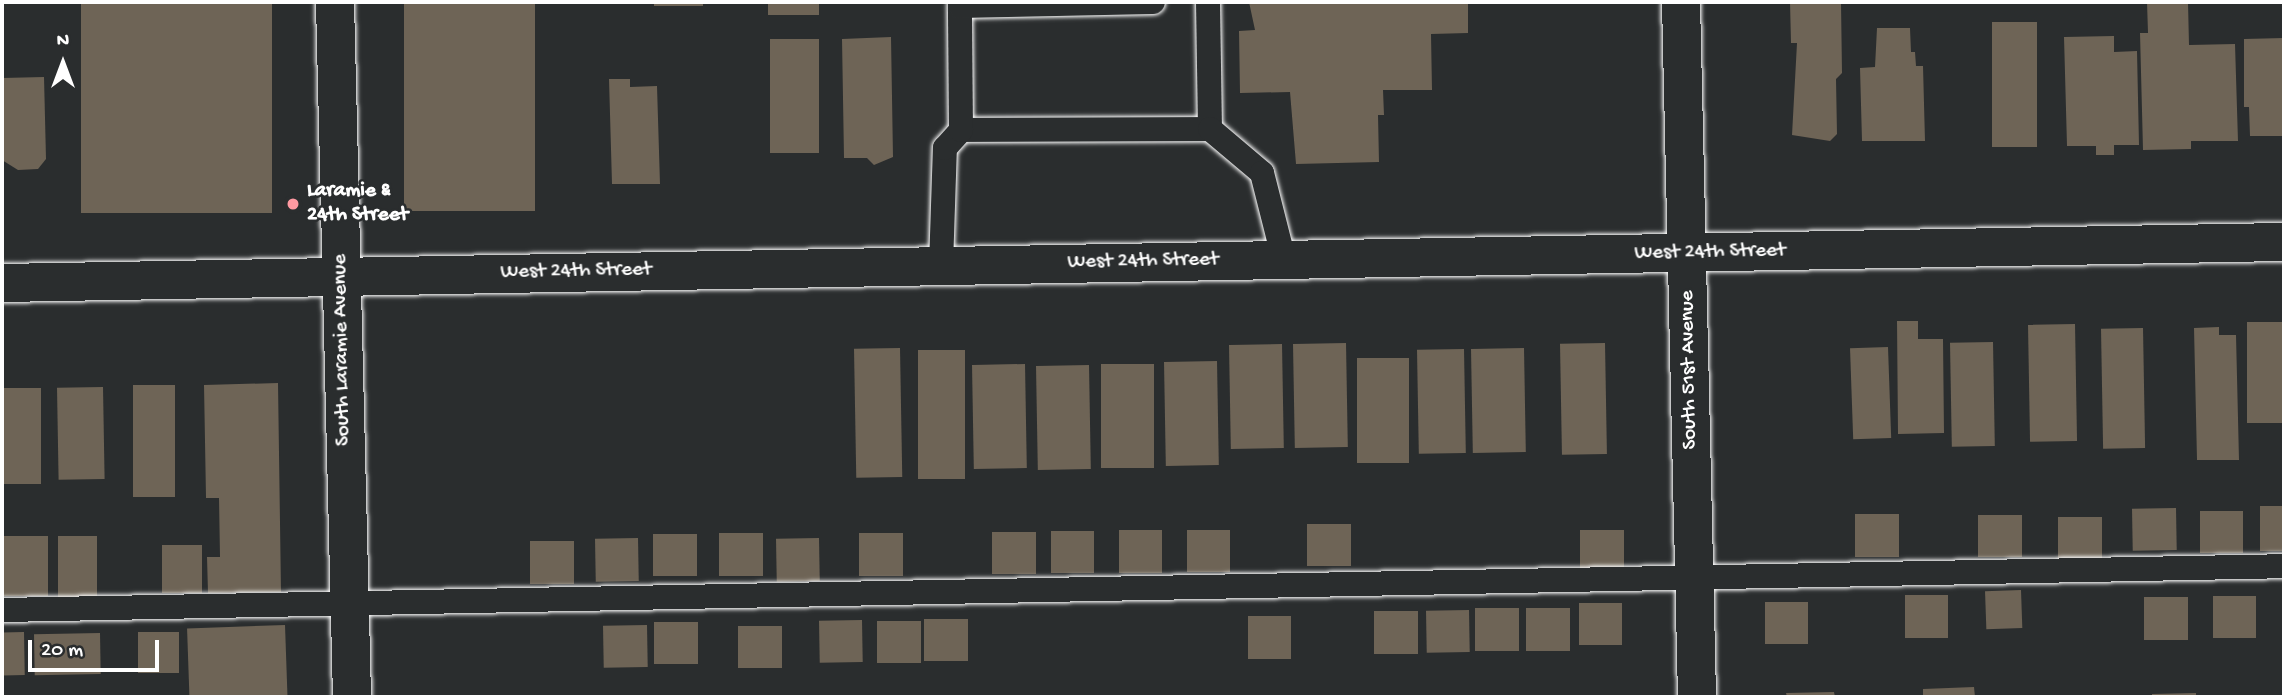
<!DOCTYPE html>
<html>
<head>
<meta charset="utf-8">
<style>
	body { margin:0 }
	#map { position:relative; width:2286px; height:699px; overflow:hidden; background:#2a2d2e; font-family:"Gochi Hand",sans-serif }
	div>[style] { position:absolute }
	.building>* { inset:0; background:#6e6456; transform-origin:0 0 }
	.roads { filter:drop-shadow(0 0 2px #fff) drop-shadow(0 0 2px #fff) }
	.lane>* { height:24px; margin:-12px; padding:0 12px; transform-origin:12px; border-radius:12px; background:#2a2d2e }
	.street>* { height:38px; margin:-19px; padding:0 19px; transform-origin:19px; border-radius:19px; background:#2a2d2e }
	.secondary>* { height:38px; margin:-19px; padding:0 19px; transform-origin:19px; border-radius:19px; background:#2a2d2e }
	.dots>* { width:19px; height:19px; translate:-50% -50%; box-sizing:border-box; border:4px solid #2a2d2e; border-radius:50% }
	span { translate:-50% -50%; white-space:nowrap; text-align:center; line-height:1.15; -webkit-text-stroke:5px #2a2d2e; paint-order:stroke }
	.poi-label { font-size:21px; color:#fff; font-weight:700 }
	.left { translate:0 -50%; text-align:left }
	.street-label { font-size:21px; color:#fff }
	.frame { position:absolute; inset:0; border:4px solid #fff; pointer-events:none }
	.north { position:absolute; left:28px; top:28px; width:70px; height:70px; -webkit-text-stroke:5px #2a2d2e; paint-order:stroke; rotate:0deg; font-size:19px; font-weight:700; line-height:28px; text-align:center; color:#fff }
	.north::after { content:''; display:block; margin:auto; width:24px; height:32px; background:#fff; clip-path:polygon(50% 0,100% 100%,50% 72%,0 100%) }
	.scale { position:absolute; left:28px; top:640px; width:131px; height:32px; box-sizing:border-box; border:4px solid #fff; border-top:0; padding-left:9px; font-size:21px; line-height:24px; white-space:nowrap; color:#fff; -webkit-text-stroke:5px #2a2d2e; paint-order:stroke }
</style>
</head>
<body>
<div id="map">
	<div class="building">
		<i style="left:81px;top:2px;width:191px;height:211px"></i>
		<i style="left:404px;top:2px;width:131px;height:209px"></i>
		<i style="left:654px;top:2px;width:49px;height:4px"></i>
		<i style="left:768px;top:2px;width:51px;height:13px"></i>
		<i style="clip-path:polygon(1249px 2px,1468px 2px,1468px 33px,1431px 34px,1432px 90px,1383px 90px,1384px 115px,1378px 115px,1379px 162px,1296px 164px,1290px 92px,1240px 93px,1239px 31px,1255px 30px)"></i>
		<i style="clip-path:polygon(1790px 2px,1841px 2px,1842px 73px,1836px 79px,1837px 134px,1830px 141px,1792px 135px,1797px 43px,1791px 43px)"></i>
		<i style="clip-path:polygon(2147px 2px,2188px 2px,2189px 45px,2235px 44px,2238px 141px,2191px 141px,2191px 149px,2143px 150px,2140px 33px,2148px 33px)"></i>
		<i style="left:1992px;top:22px;width:45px;height:125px"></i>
		<i style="clip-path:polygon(1877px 28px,1910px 28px,1911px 52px,1915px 52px,1916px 66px,1923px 66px,1925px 141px,1862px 141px,1860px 68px,1875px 67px)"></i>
		<i style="clip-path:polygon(2114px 36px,2114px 52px,2137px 51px,2139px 145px,2114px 145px,2114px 155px,2096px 155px,2096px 146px,2067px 146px,2064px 37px)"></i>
		<i style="clip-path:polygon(891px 37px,893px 157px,874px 165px,867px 158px,844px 158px,842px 39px)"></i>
		<i style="clip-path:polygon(2284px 38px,2284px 136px,2250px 136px,2249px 107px,2244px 107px,2244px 39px)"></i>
		<i style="left:770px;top:39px;width:49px;height:114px"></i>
		<i style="clip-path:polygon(44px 77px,46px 159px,38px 169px,18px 170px,2px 160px,2px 78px)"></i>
		<i style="clip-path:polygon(609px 79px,630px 79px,630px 87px,657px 86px,660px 184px,612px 184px)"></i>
		<i style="clip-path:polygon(1897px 321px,1918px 321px,1918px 339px,1943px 339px,1944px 433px,1898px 434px)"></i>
		<i style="left:2284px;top:322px;width:101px;height:37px;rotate:90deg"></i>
		<i style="left:2075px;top:324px;width:117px;height:47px;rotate:89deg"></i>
		<i style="clip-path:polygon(2219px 327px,2219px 335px,2236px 335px,2239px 460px,2197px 460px,2194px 328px)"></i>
		<i style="left:2143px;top:328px;width:120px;height:42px;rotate:89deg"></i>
		<i style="left:1993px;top:342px;width:104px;height:43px;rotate:89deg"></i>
		<i style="left:1346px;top:343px;width:104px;height:53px;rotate:89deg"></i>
		<i style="left:1605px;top:343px;width:111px;height:45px;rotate:89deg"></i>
		<i style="left:1282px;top:344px;width:104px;height:53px;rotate:89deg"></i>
		<i style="left:1888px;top:347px;width:91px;height:38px;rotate:88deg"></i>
		<i style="left:900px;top:348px;width:129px;height:46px;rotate:89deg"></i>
		<i style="left:1524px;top:348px;width:104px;height:53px;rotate:89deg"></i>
		<i style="left:1464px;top:349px;width:104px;height:47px;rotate:89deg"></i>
		<i style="left:918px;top:350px;width:47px;height:129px"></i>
		<i style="left:1357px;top:358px;width:52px;height:105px"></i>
		<i style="left:1217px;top:361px;width:104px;height:53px;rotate:89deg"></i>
		<i style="left:1025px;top:364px;width:104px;height:53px;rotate:89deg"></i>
		<i style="left:1101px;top:364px;width:53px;height:104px"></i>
		<i style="left:1089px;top:365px;width:104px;height:53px;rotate:89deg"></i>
		<i style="clip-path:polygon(278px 383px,281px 592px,208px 593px,207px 557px,220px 557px,219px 498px,206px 498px,204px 385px)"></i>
		<i style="left:133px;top:385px;width:42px;height:112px"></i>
		<i style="left:103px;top:387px;width:92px;height:46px;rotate:89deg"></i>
		<i style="left:2px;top:388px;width:39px;height:96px"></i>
		<i style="left:2260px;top:506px;width:24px;height:45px"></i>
		<i style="left:2176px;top:508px;width:42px;height:44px;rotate:89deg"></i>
		<i style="left:2200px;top:511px;width:43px;height:42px"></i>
		<i style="left:1855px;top:514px;width:44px;height:43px"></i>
		<i style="left:1978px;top:515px;width:44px;height:42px"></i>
		<i style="left:2058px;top:517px;width:44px;height:43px"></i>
		<i style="left:1307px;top:524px;width:44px;height:42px"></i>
		<i style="left:1119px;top:530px;width:43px;height:43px"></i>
		<i style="left:1187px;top:530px;width:43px;height:42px"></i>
		<i style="left:1580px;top:530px;width:44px;height:43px"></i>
		<i style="left:1051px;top:531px;width:43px;height:42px"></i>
		<i style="left:992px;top:532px;width:44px;height:42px"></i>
		<i style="left:719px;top:533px;width:44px;height:43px"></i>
		<i style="left:859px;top:533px;width:44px;height:43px"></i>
		<i style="left:653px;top:534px;width:44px;height:42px"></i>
		<i style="left:2px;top:536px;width:46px;height:60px"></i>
		<i style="left:58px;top:536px;width:39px;height:63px"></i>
		<i style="left:638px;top:538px;width:43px;height:43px;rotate:89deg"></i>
		<i style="left:819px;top:538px;width:43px;height:43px;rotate:89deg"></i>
		<i style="left:530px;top:541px;width:44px;height:43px"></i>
		<i style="left:162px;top:545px;width:40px;height:48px"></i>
		<i style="left:2021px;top:590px;width:38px;height:36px;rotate:88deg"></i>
		<i style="left:1905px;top:595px;width:43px;height:43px"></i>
		<i style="left:2256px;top:596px;width:42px;height:43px;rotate:90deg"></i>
		<i style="left:2144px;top:597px;width:44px;height:43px"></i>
		<i style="left:1808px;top:602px;width:42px;height:43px;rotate:90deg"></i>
		<i style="left:1579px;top:603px;width:43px;height:42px"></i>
		<i style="left:1475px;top:608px;width:44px;height:43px"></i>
		<i style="left:1526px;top:608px;width:44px;height:43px"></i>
		<i style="left:1469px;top:610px;width:42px;height:43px;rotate:89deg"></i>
		<i style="left:1418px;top:611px;width:43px;height:44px;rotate:90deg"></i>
		<i style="left:1248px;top:616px;width:43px;height:43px"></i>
		<i style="left:924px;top:619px;width:44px;height:42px"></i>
		<i style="left:862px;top:620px;width:42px;height:43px;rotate:89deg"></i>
		<i style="left:921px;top:621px;width:42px;height:44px;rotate:90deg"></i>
		<i style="left:654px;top:622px;width:44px;height:42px"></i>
		<i style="left:285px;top:625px;width:72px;height:98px;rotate:88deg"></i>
		<i style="left:647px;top:625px;width:42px;height:44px;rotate:89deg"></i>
		<i style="left:738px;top:626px;width:44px;height:42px"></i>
		<i style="left:24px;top:632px;width:43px;height:22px;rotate:89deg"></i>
		<i style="left:179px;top:632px;width:41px;height:41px;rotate:90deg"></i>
		<i style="left:100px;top:633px;width:41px;height:66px;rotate:89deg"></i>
		<i style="clip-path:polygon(1974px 687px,1975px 697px,1923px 697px,1923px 689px)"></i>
		<i style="clip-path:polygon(1834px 692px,1835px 697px,1787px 697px,1786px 693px)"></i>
		<i style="clip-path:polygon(2196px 693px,2196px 697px,2152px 697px,2152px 694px)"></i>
	</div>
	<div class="roads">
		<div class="lane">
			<i style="left:1208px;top:2px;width:127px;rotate:89.1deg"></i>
			<i style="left:961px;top:130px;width:249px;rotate:-0.2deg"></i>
			<i style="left:1210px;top:129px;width:68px;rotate:40.2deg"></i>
			<i style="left:1262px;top:173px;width:90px;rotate:75.8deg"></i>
			<i style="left:941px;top:266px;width:118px;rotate:-88.1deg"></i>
			<i style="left:945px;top:148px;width:24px;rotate:-48deg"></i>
			<i style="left:961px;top:130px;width:124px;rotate:-90.5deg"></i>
			<i style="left:960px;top:6px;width:193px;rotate:-1.2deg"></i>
			<i style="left:2px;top:610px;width:2282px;rotate:-1.1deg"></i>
		</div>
		<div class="street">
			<i style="left:1681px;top:2px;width:695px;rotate:88.68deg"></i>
			<i style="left:2px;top:283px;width:2282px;rotate:-1.03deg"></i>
		</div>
		<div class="secondary">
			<i style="left:335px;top:2px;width:695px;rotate:88.6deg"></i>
		</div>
	</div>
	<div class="dots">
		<i style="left:293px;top:204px;background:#ff9aa2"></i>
	</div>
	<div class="poi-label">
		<span class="left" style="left:307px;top:204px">Laramie &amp;<br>24th Street</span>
	</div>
	<div class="street-label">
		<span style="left:1710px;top:253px;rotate:-1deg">West 24th Street</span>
		<span style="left:1143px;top:262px;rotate:-1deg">West 24th Street</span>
		<span style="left:576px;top:272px;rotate:-1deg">West 24th Street</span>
		<span style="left:343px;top:350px;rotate:-91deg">South Laramie Avenue</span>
		<span style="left:1690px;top:370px;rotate:-91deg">South 51st Avenue</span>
	</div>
	<div class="frame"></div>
	<div class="north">N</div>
	<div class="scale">20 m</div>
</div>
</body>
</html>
